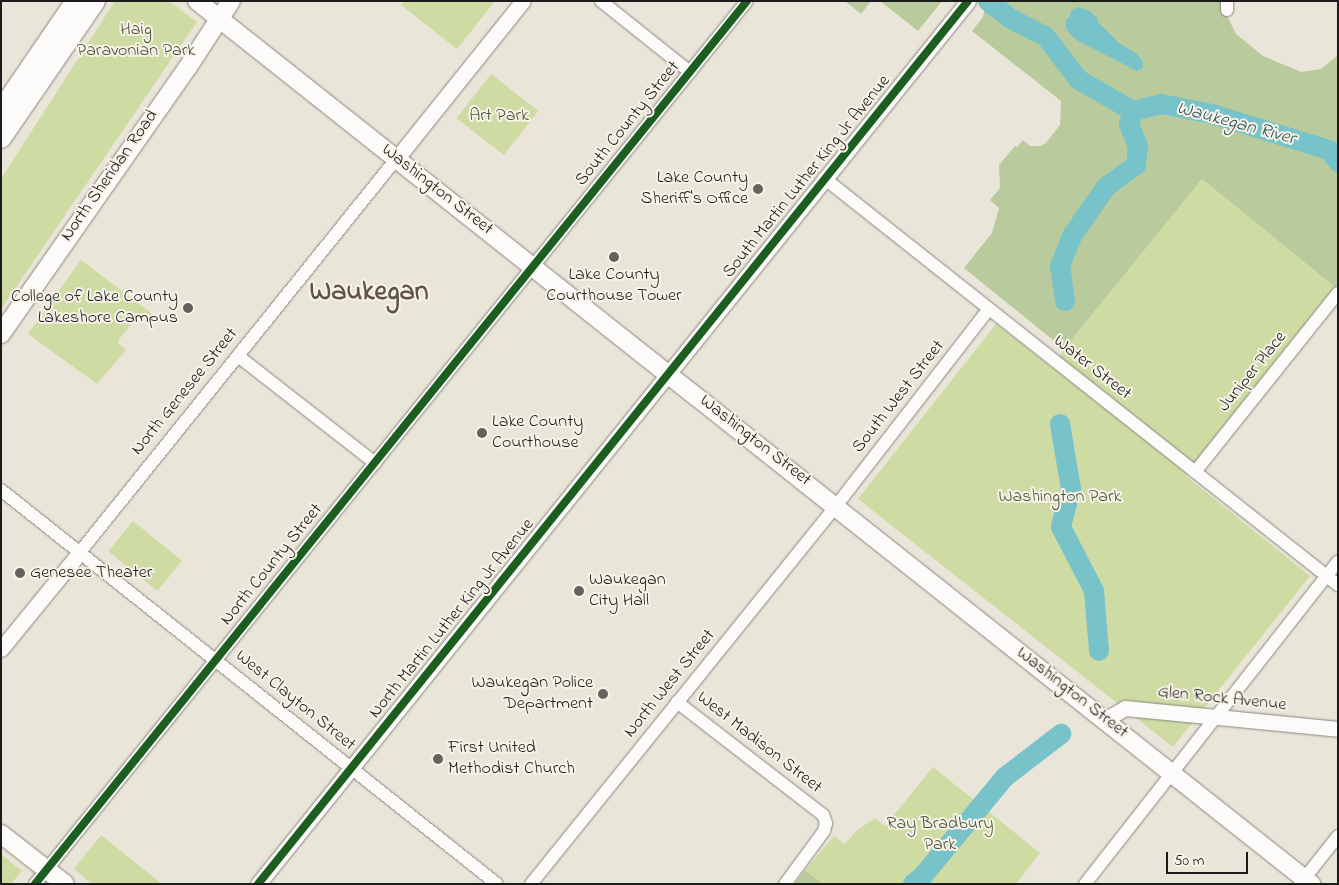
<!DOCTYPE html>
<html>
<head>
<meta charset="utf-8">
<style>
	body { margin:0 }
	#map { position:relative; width:1339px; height:885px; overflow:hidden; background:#e9e5d8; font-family:"Indie Flower",sans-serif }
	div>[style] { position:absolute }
	.green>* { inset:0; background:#cedca4; transform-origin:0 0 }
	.forest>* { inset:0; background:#b9cb9c }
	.water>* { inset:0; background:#78c2ca }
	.river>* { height:20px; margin:-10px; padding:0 10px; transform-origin:10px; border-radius:10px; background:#78c2ca }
	.roads { filter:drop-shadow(0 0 1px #898781) drop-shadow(0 0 1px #898781) }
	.minor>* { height:12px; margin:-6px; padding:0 6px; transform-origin:6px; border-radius:6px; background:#fcfbf9 }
	.tertiary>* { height:15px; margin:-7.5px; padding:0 7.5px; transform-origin:7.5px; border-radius:7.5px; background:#fcfbf9 }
	.secondary>* { height:18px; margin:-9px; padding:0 9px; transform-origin:9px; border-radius:9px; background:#fcfbf9 }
	.trunk>* { height:20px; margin:-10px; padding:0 10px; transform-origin:10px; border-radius:10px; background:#fcfbf9 }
	.cycleway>* { height:8px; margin:-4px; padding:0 4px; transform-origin:4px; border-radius:4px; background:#1b5e20 }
	.dots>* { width:14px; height:14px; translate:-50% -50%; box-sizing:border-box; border:2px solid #f7f3e8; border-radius:50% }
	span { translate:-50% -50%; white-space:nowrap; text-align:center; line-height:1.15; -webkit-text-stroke:4px #f7f3e8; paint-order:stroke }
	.park-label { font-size:18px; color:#4b5338 }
	.street-label { font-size:18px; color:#1c1c1c }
	.poi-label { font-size:18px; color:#1c1c1c }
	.right { translate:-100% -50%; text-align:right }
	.left { translate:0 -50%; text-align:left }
	.water-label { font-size:19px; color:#2d585f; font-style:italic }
	.town-label { font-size:28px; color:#615246; font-weight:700 }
	.frame { position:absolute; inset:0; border:2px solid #1c1c1c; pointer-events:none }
	.scale { position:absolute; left:1166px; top:852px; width:82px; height:22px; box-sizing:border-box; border:2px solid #1c1c1c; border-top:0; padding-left:6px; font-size:15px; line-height:18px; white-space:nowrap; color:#1c1c1c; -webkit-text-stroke:4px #f7f3e8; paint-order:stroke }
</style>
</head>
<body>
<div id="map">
	<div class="green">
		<i style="clip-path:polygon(115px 1px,169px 1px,197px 22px,1px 309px,1px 179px)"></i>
		<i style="clip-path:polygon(404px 1px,495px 1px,457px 49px,401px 5px)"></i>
		<i style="left:491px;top:74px;width:60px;height:56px;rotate:38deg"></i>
		<i style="clip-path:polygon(1202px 179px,1335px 287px,1186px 476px,1310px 576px,1173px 747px,858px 499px,996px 324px,1054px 369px,1064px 349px)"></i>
		<i style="clip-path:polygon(81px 260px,151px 313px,146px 320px,140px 315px,137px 317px,120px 338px,118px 343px,126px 350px,97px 384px,28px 334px)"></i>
		<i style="left:133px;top:521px;width:63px;height:39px;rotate:39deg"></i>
		<i style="clip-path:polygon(933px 767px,1040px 853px,1016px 884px,823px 884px,805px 870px,834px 836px,845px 844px,856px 831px,875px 818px,885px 826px)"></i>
		<i style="clip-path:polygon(101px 835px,162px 884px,92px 884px,74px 869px)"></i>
		<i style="clip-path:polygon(1px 854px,22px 871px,11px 884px,1px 884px)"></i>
	</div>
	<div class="forest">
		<i style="clip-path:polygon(845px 1px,871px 1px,861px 14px)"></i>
		<i style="clip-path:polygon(880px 1px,942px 1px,918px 31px)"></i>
		<i style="clip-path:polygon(986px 1px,1224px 1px,1226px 14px,1236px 34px,1263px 56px,1301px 72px,1321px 69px,1338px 55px,1338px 285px,1335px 287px,1202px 179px,1064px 349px,964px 268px,992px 233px,999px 208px,990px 200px,1000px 188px,999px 165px,1015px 146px,1017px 147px,1023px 140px,1030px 146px,1040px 146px,1046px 143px,1060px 125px,1061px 101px,972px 31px,983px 17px)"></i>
		<i style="clip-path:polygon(805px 870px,823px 884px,795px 884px)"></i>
	</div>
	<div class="water">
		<i style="clip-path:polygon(1078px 7px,1091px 12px,1097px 18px,1098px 22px,1119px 43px,1137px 54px,1143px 62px,1143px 68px,1137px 71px,1129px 67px,1078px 41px,1070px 34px,1066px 29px,1066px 19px,1068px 19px,1072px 10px)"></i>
	</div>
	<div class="river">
		<i style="left:988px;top:1px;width:29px;rotate:38deg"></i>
		<i style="left:1011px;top:19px;width:39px;rotate:27deg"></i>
		<i style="left:1046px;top:37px;width:54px;rotate:52.5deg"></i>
		<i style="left:1079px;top:80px;width:62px;rotate:29.9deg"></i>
		<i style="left:1133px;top:111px;width:29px;rotate:-14deg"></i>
		<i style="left:1161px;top:104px;width:52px;rotate:11.1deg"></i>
		<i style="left:1212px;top:114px;width:122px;rotate:17.1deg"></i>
		<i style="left:1329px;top:150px;width:15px;rotate:53deg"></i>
		<i style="left:1065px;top:301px;width:35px;rotate:-98deg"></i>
		<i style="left:1060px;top:266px;width:32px;rotate:-68deg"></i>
		<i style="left:1072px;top:236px;width:60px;rotate:-55.2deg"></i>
		<i style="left:1106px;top:187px;width:37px;rotate:-36deg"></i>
		<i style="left:1136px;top:165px;width:18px;rotate:-84deg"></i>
		<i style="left:1138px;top:147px;width:25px;rotate:-111deg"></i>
		<i style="left:1129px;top:124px;width:14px;rotate:-73deg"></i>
		<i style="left:1060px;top:424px;width:66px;rotate:80.4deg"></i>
		<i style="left:1071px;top:489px;width:39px;rotate:105deg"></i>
		<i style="left:1061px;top:527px;width:72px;rotate:62.7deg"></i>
		<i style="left:1094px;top:591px;width:60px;rotate:85.2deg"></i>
		<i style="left:913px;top:884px;width:11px;rotate:-38deg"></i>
		<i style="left:922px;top:877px;width:130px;rotate:-50.3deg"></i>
		<i style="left:1005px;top:777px;width:71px;rotate:-37.5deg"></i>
	</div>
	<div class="roads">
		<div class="minor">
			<i style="left:601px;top:1px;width:114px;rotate:38.6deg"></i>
			<i style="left:1227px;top:1px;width:9px;rotate:90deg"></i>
			<i style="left:824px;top:178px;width:656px;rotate:38.37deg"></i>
			<i style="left:238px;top:356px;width:174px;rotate:38deg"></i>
			<i style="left:1195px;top:472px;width:229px;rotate:-51.4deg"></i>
			<i style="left:1px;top:490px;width:633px;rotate:38.46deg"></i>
			<i style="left:80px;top:552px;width:506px;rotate:-51.18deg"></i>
			<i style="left:677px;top:702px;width:185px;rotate:37.7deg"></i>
			<i style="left:823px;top:815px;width:9px;rotate:69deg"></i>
			<i style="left:826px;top:823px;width:8px;rotate:104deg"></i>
			<i style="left:824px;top:831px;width:66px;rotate:126.3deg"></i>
			<i style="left:35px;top:884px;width:1134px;rotate:-51.12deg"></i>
			<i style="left:531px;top:884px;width:486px;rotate:-51.1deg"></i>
			<i style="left:836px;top:506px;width:249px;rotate:-52.2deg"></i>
			<i style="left:1085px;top:884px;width:410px;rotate:-51.9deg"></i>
			<i style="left:1300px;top:884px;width:61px;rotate:-51.6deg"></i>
		</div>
		<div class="tertiary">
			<i style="left:397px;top:158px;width:201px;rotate:-51.3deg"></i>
			<i style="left:1px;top:649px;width:125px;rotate:-50.8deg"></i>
			<i style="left:1106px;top:719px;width:22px;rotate:-30deg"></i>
			<i style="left:1125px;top:708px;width:214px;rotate:5.6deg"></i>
			<i style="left:258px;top:884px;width:1133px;rotate:-51.2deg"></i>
		</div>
		<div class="secondary">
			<i style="left:197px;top:1px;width:1422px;rotate:38.4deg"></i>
			<i style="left:1px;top:334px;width:326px;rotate:-55deg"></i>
			<i style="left:188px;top:67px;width:79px;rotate:-56.9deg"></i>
			<i style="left:1px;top:834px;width:81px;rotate:38deg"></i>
		</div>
		<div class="trunk">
			<i style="left:1px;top:111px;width:133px;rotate:-55.7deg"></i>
			<i style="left:1px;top:138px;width:166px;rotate:-55.5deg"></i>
		</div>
	</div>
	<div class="cycleway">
		<i style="left:35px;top:884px;width:1134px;rotate:-51.12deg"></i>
		<i style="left:258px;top:884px;width:1133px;rotate:-51.2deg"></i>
	</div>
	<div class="dots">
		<i style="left:758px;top:189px;background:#64625e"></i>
		<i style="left:614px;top:257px;background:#64625e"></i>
		<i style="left:188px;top:308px;background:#64625e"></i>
		<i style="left:482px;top:433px;background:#64625e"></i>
		<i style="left:20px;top:573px;background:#64625e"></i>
		<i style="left:579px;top:591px;background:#64625e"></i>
		<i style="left:603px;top:694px;background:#64625e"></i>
		<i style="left:438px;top:759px;background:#64625e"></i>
	</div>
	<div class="park-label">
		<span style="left:136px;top:41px">Haig<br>Paravonian Park</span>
		<span style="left:499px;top:116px">Art Park</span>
		<span style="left:1060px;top:497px">Washington Park</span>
		<span style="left:940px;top:835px">Ray Bradbury<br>Park</span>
	</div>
	<div class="street-label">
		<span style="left:628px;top:124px;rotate:-51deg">South County Street</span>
		<span style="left:110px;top:176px;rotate:-55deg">North Sheridan Road</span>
		<span style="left:807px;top:177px;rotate:-51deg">South Martin Luther King Jr Avenue</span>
		<span style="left:437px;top:190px;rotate:38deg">Washington Street</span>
		<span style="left:1092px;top:368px;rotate:38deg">Water Street</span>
		<span style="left:1253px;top:372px;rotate:-51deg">Juniper Place</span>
		<span style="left:185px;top:392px;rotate:-51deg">North Genesee Street</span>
		<span style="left:899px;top:397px;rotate:-52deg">South West Street</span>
		<span style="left:755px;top:441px;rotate:38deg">Washington Street</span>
		<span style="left:272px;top:565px;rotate:-51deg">North County Street</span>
		<span style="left:452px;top:619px;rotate:-51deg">North Martin Luther King Jr Avenue</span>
		<span style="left:670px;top:684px;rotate:-51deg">North West Street</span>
		<span style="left:1072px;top:693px;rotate:38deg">Washington Street</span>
		<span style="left:1222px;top:699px;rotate:6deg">Glen Rock Avenue</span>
		<span style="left:295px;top:701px;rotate:39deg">West Clayton Street</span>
		<span style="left:759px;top:743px;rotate:38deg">West Madison Street</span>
	</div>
	<div class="poi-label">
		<span class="right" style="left:748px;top:189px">Lake County<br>Sheriff's Office</span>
		<span style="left:614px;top:286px">Lake County<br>Courthouse Tower</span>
		<span class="right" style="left:178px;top:308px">College of Lake County<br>Lakeshore Campus</span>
		<span class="left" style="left:492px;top:433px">Lake County<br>Courthouse</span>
		<span class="left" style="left:30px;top:573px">Genesee Theater</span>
		<span class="left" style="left:589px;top:591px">Waukegan<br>City Hall</span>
		<span class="right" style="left:593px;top:694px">Waukegan Police<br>Department</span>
		<span class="left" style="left:448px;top:759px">First United<br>Methodist Church</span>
	</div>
	<div class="water-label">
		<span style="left:1236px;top:124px;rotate:15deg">Waukegan River</span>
	</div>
	<div class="town-label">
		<span style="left:369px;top:293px">Waukegan</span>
	</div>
	<div class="frame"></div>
	<div class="scale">50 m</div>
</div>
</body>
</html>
